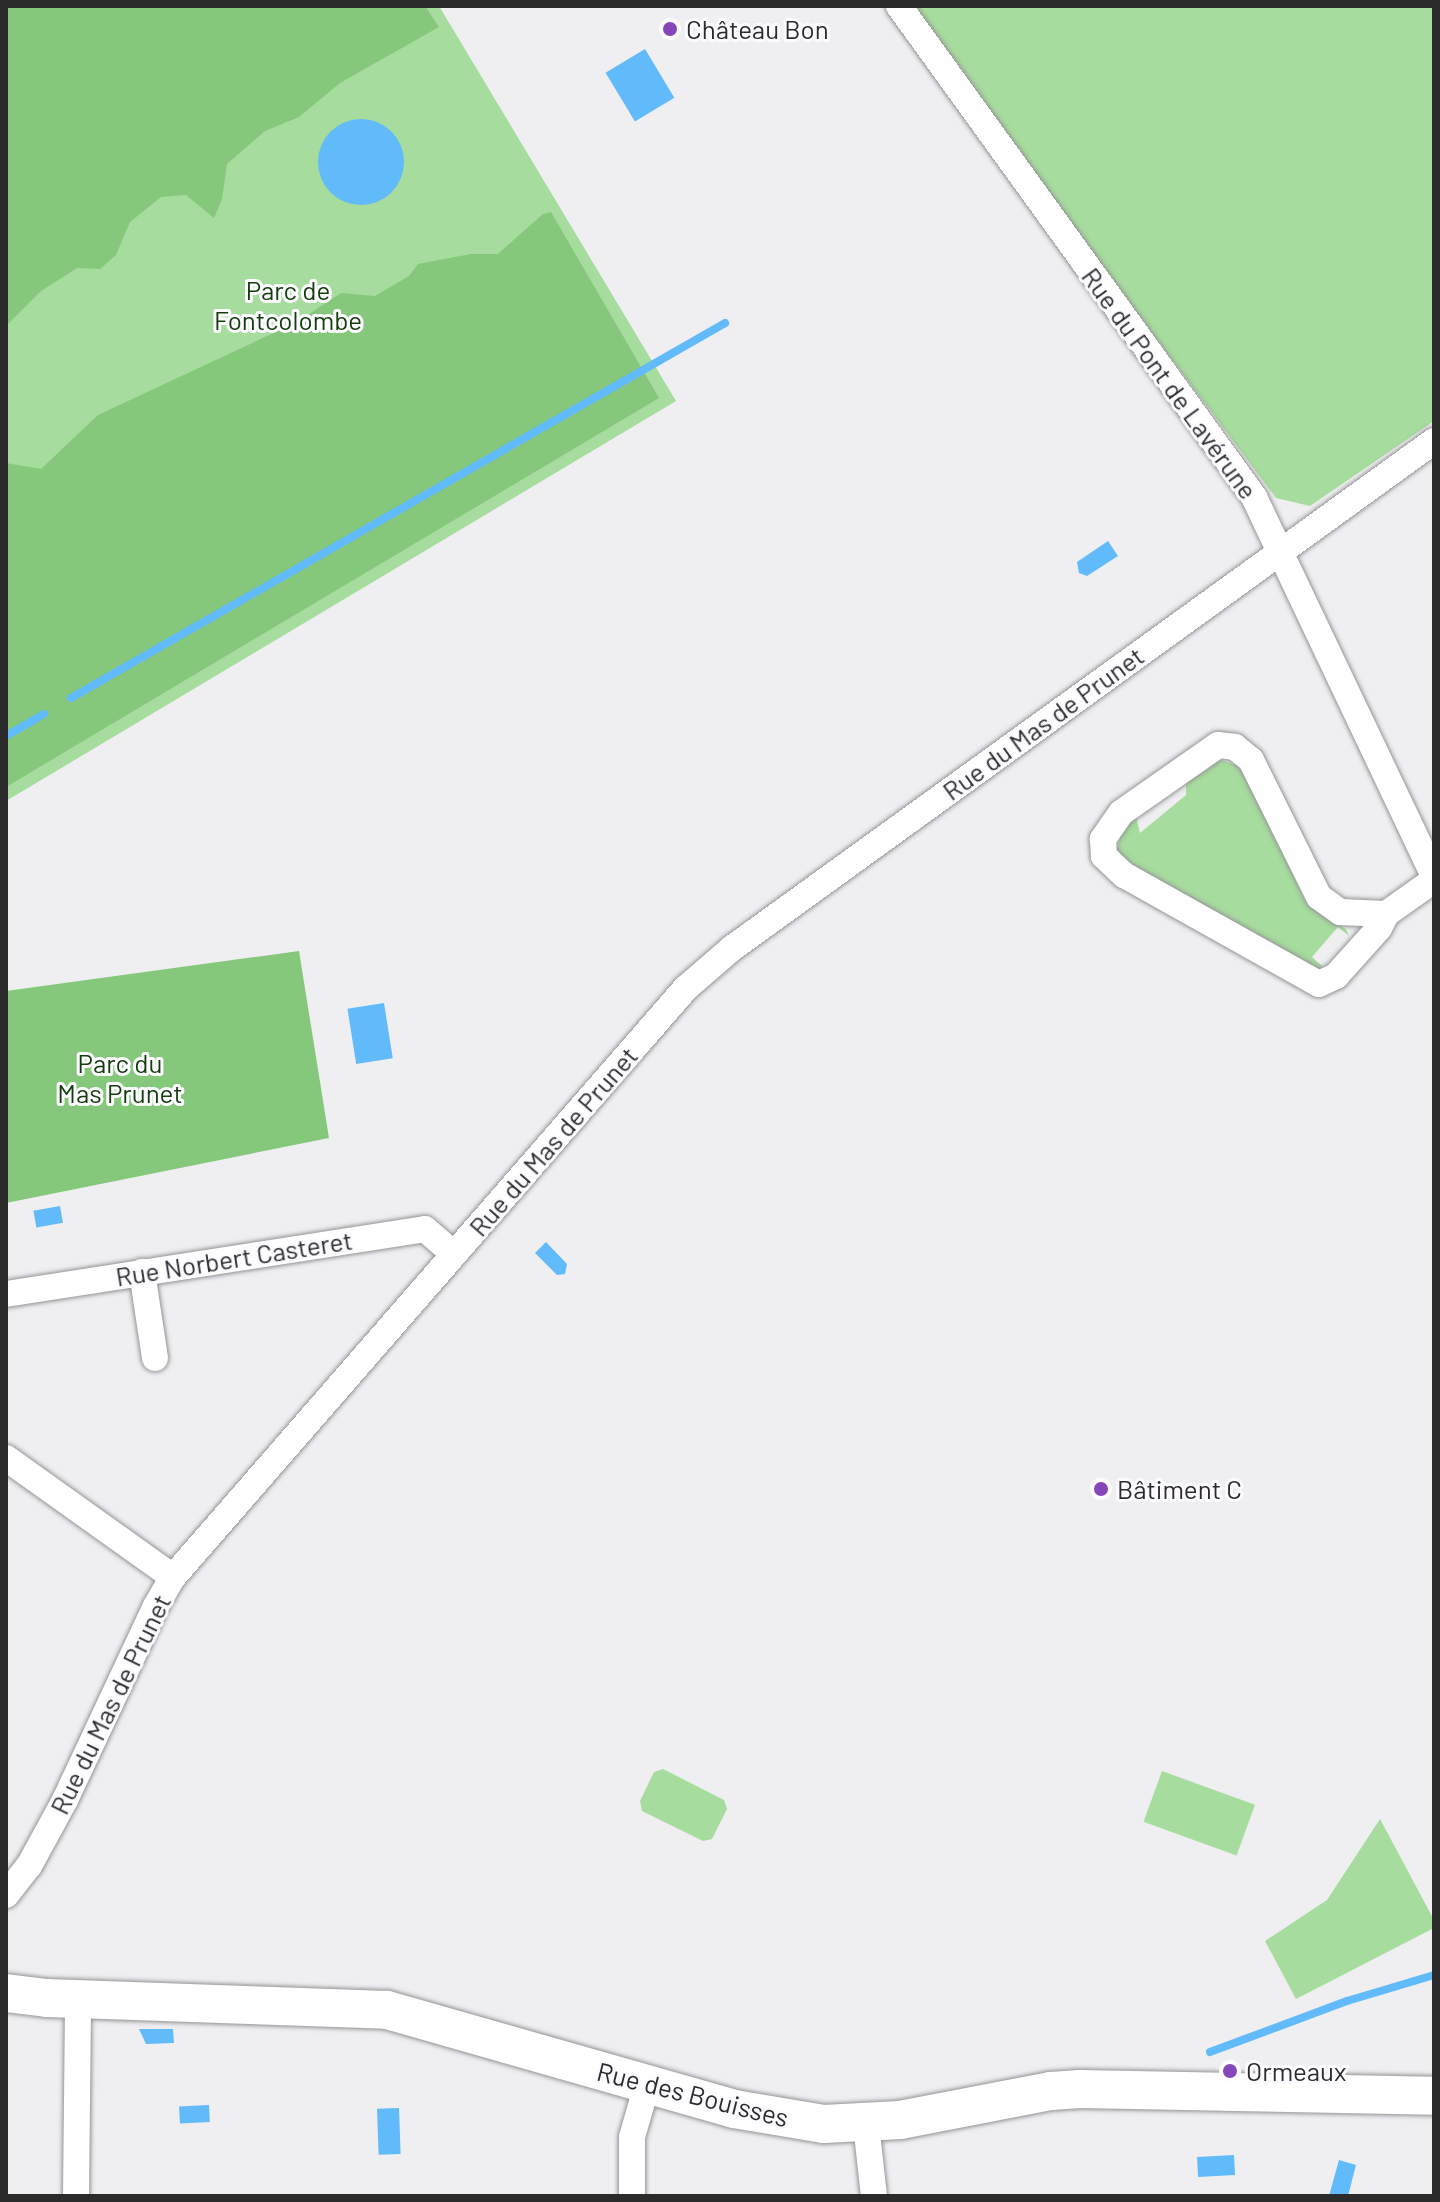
<!DOCTYPE html>
<html>
<head>
<meta charset="utf-8">
<style>
	body { margin:0 }
	#map { position:relative; width:1440px; height:2202px; overflow:hidden; background:#efeef1; font-family:Barlow,sans-serif }
	div>[style] { position:absolute }
	.green>* { inset:0; background:#a6dc9d; transform-origin:0 0 }
	.forest>* { inset:0; background:#85c87b }
	.water>* { inset:0; background:#61bafa; transform-origin:0 0 }
	.round { border-radius:50% }
	.stream>* { height:8px; margin:-4px; padding:0 4px; transform-origin:4px; border-radius:4px; background:#61bafa }
	.roads { filter:drop-shadow(0 0 2px #959497) drop-shadow(0 0 2px #959497) }
	.street>* { height:26px; margin:-13px; padding:0 13px; transform-origin:13px; border-radius:13px; background:#fff }
	.secondary>* { height:38px; margin:-19px; padding:0 19px; transform-origin:19px; border-radius:19px; background:#fff }
	.dots>* { width:22px; height:22px; translate:-50% -50%; box-sizing:border-box; border:4px solid #fdfbff; border-radius:50% }
	span { translate:-50% -50%; white-space:nowrap; text-align:center; line-height:1.15; -webkit-text-stroke:6px #fdfbff; paint-order:stroke }
	.poi-label { font-size:26px; color:#2b2b2c }
	.left { translate:0 -50%; text-align:left }
	.park-label { font-size:26px; color:#103d09 }
	.street-label { font-size:26px; color:#2b2b2c }
	.frame { position:absolute; inset:0; border:8px solid #2b2b2c; pointer-events:none }
</style>
</head>
<body>
<div id="map">
	<div class="green">
		<i style="clip-path:polygon(6px 6px,439px 6px,676px 401px,6px 801px)"></i>
		<i style="clip-path:polygon(913px 6px,1434px 6px,1434px 421px,1310px 506px,1276px 498px,1016px 151px)"></i>
		<i style="clip-path:polygon(1218px 759px,1236px 765px,1246px 775px,1304px 898px,1317px 912px,1346px 929px,1349px 936px,1338px 927px,1312px 957px,1322px 966px,1317px 970px,1122px 858px,1117px 848px,1123px 828px,1136px 816px,1140px 833px,1186px 795px,1186px 779px)"></i>
		<i style="clip-path:polygon(663px 1769px,724px 1800px,727px 1809px,712px 1839px,703px 1841px,642px 1811px,640px 1801px,654px 1772px)"></i>
		<i style="left:1162px;top:1771px;width:99px;height:54px;rotate:20deg"></i>
		<i style="clip-path:polygon(1380px 1819px,1434px 1920px,1434px 1928px,1296px 1999px,1265px 1941px,1327px 1900px)"></i>
	</div>
	<div class="forest">
		<i style="clip-path:polygon(6px 6px,425px 6px,439px 27px,340px 83px,299px 117px,265px 131px,227px 164px,222px 199px,214px 218px,186px 195px,161px 197px,130px 222px,116px 255px,100px 269px,77px 268px,41px 291px,6px 326px)"></i>
		<i style="clip-path:polygon(551px 212px,659px 398px,6px 787px,6px 463px,41px 469px,98px 415px,297px 322px,341px 293px,375px 296px,409px 276px,418px 264px,471px 254px,498px 254px,543px 214px)"></i>
		<i style="clip-path:polygon(299px 951px,329px 1138px,6px 1203px,6px 991px)"></i>
	</div>
	<div class="water">
		<i style="left:645px;top:49px;width:57px;height:46px;rotate:59deg"></i>
		<i class="round" style="left:318px;top:119px;width:86px;height:86px"></i>
		<i style="clip-path:polygon(1108px 541px,1118px 556px,1087px 576px,1079px 573px,1077px 562px)"></i>
		<i style="left:384px;top:1003px;width:56px;height:37px;rotate:81deg"></i>
		<i style="left:60px;top:1206px;width:17px;height:27px;rotate:80deg"></i>
		<i style="clip-path:polygon(546px 1242px,567px 1264px,565px 1274px,557px 1275px,535px 1253px)"></i>
		<i style="clip-path:polygon(139px 2029px,173px 2029px,174px 2043px,146px 2044px)"></i>
		<i style="left:209px;top:2105px;width:17px;height:30px;rotate:87deg"></i>
		<i style="left:399px;top:2108px;width:46px;height:22px;rotate:88deg"></i>
		<i style="left:1234px;top:2155px;width:20px;height:37px;rotate:87deg"></i>
		<i style="clip-path:polygon(1339px 2160px,1356px 2165px,1348px 2196px,1329px 2196px)"></i>
	</div>
	<div class="stream">
		<i style="left:71px;top:698px;width:754px;rotate:-29.83deg"></i>
		<i style="left:6px;top:736px;width:44px;rotate:-30.1deg"></i>
		<i style="left:1210px;top:2052px;width:146px;rotate:-20.4deg"></i>
		<i style="left:1347px;top:2001px;width:91px;rotate:-16.6deg"></i>
	</div>
	<div class="roads">
		<div class="street">
			<i style="left:899px;top:6px;width:606px;rotate:54.13deg"></i>
			<i style="left:1254px;top:497px;width:420px;rotate:64.6deg"></i>
			<i style="left:1386px;top:914px;width:46px;rotate:-177.5deg"></i>
			<i style="left:1340px;top:912px;width:26px;rotate:-144deg"></i>
			<i style="left:1319px;top:897px;width:153px;rotate:-116.4deg"></i>
			<i style="left:1251px;top:760px;width:21px;rotate:-141deg"></i>
			<i style="left:1235px;top:747px;width:17px;rotate:-173deg"></i>
			<i style="left:1218px;top:745px;width:118px;rotate:145deg"></i>
			<i style="left:1121px;top:813px;width:32px;rotate:125deg"></i>
			<i style="left:1103px;top:839px;width:17px;rotate:87deg"></i>
			<i style="left:1104px;top:856px;width:28px;rotate:44deg"></i>
			<i style="left:1124px;top:875px;width:223px;rotate:29.2deg"></i>
			<i style="left:1319px;top:984px;width:19px;rotate:-25deg"></i>
			<i style="left:1336px;top:976px;width:64px;rotate:-48.1deg"></i>
			<i style="left:1379px;top:928px;width:16px;rotate:-63deg"></i>
			<i style="left:1386px;top:914px;width:59px;rotate:-35.3deg"></i>
			<i style="left:142px;top:1272px;width:87px;rotate:81.4deg"></i>
			<i style="left:6px;top:1294px;width:424px;rotate:-8.8deg"></i>
			<i style="left:425px;top:1229px;width:38px;rotate:41deg"></i>
			<i style="left:6px;top:1458px;width:205px;rotate:35.5deg"></i>
			<i style="left:6px;top:1895px;width:37px;rotate:-52deg"></i>
			<i style="left:29px;top:1866px;width:75px;rotate:-61.4deg"></i>
			<i style="left:65px;top:1800px;width:214px;rotate:-64.9deg"></i>
			<i style="left:156px;top:1606px;width:34px;rotate:-60deg"></i>
			<i style="left:173px;top:1577px;width:781px;rotate:-48.95deg"></i>
			<i style="left:686px;top:988px;width:60px;rotate:-40.9deg"></i>
			<i style="left:731px;top:949px;width:867px;rotate:-35.85deg"></i>
			<i style="left:866px;top:2124px;width:72px;rotate:83.7deg"></i>
			<i style="left:76px;top:2196px;width:197px;rotate:-89.4deg"></i>
			<i style="left:632px;top:2196px;width:59px;rotate:-90deg"></i>
			<i style="left:632px;top:2137px;width:54px;rotate:-73.9deg"></i>
		</div>
		<div class="secondary">
			<i style="left:6px;top:1993px;width:41px;rotate:7deg"></i>
			<i style="left:47px;top:1998px;width:340px;rotate:2deg"></i>
			<i style="left:387px;top:2010px;width:361px;rotate:15.9deg"></i>
			<i style="left:734px;top:2109px;width:91px;rotate:9.5deg"></i>
			<i style="left:824px;top:2124px;width:76px;rotate:-3deg"></i>
			<i style="left:900px;top:2120px;width:154px;rotate:-10.9deg"></i>
			<i style="left:1051px;top:2091px;width:29px;rotate:-4deg"></i>
			<i style="left:1080px;top:2089px;width:354px;rotate:1.1deg"></i>
		</div>
	</div>
	<div class="dots">
		<i style="left:670px;top:29px;background:#8645b9"></i>
		<i style="left:1101px;top:1489px;background:#8645b9"></i>
		<i style="left:1230px;top:2071px;background:#8645b9"></i>
	</div>
	<div class="poi-label">
		<span class="left" style="left:686px;top:29px">Château Bon</span>
		<span class="left" style="left:1117px;top:1489px">Bâtiment C</span>
		<span class="left" style="left:1246px;top:2071px">Ormeaux</span>
	</div>
	<div class="park-label">
		<span style="left:288px;top:305px">Parc de<br>Fontcolombe</span>
		<span style="left:120px;top:1078px">Parc du<br>Mas Prunet</span>
	</div>
	<div class="street-label">
		<span style="left:1170px;top:383px;rotate:54deg">Rue du Pont de Lavérune</span>
		<span style="left:1043px;top:723px;rotate:-36deg">Rue du Mas de Prunet</span>
		<span style="left:553px;top:1141px;rotate:-49deg">Rue du Mas de Prunet</span>
		<span style="left:234px;top:1258px;rotate:-9deg">Rue Norbert Casteret</span>
		<span style="left:110px;top:1704px;rotate:-64deg">Rue du Mas de Prunet</span>
		<span style="left:693px;top:2094px;rotate:14deg">Rue des Bouisses</span>
	</div>
	<div class="frame"></div>
</div>
</body>
</html>
